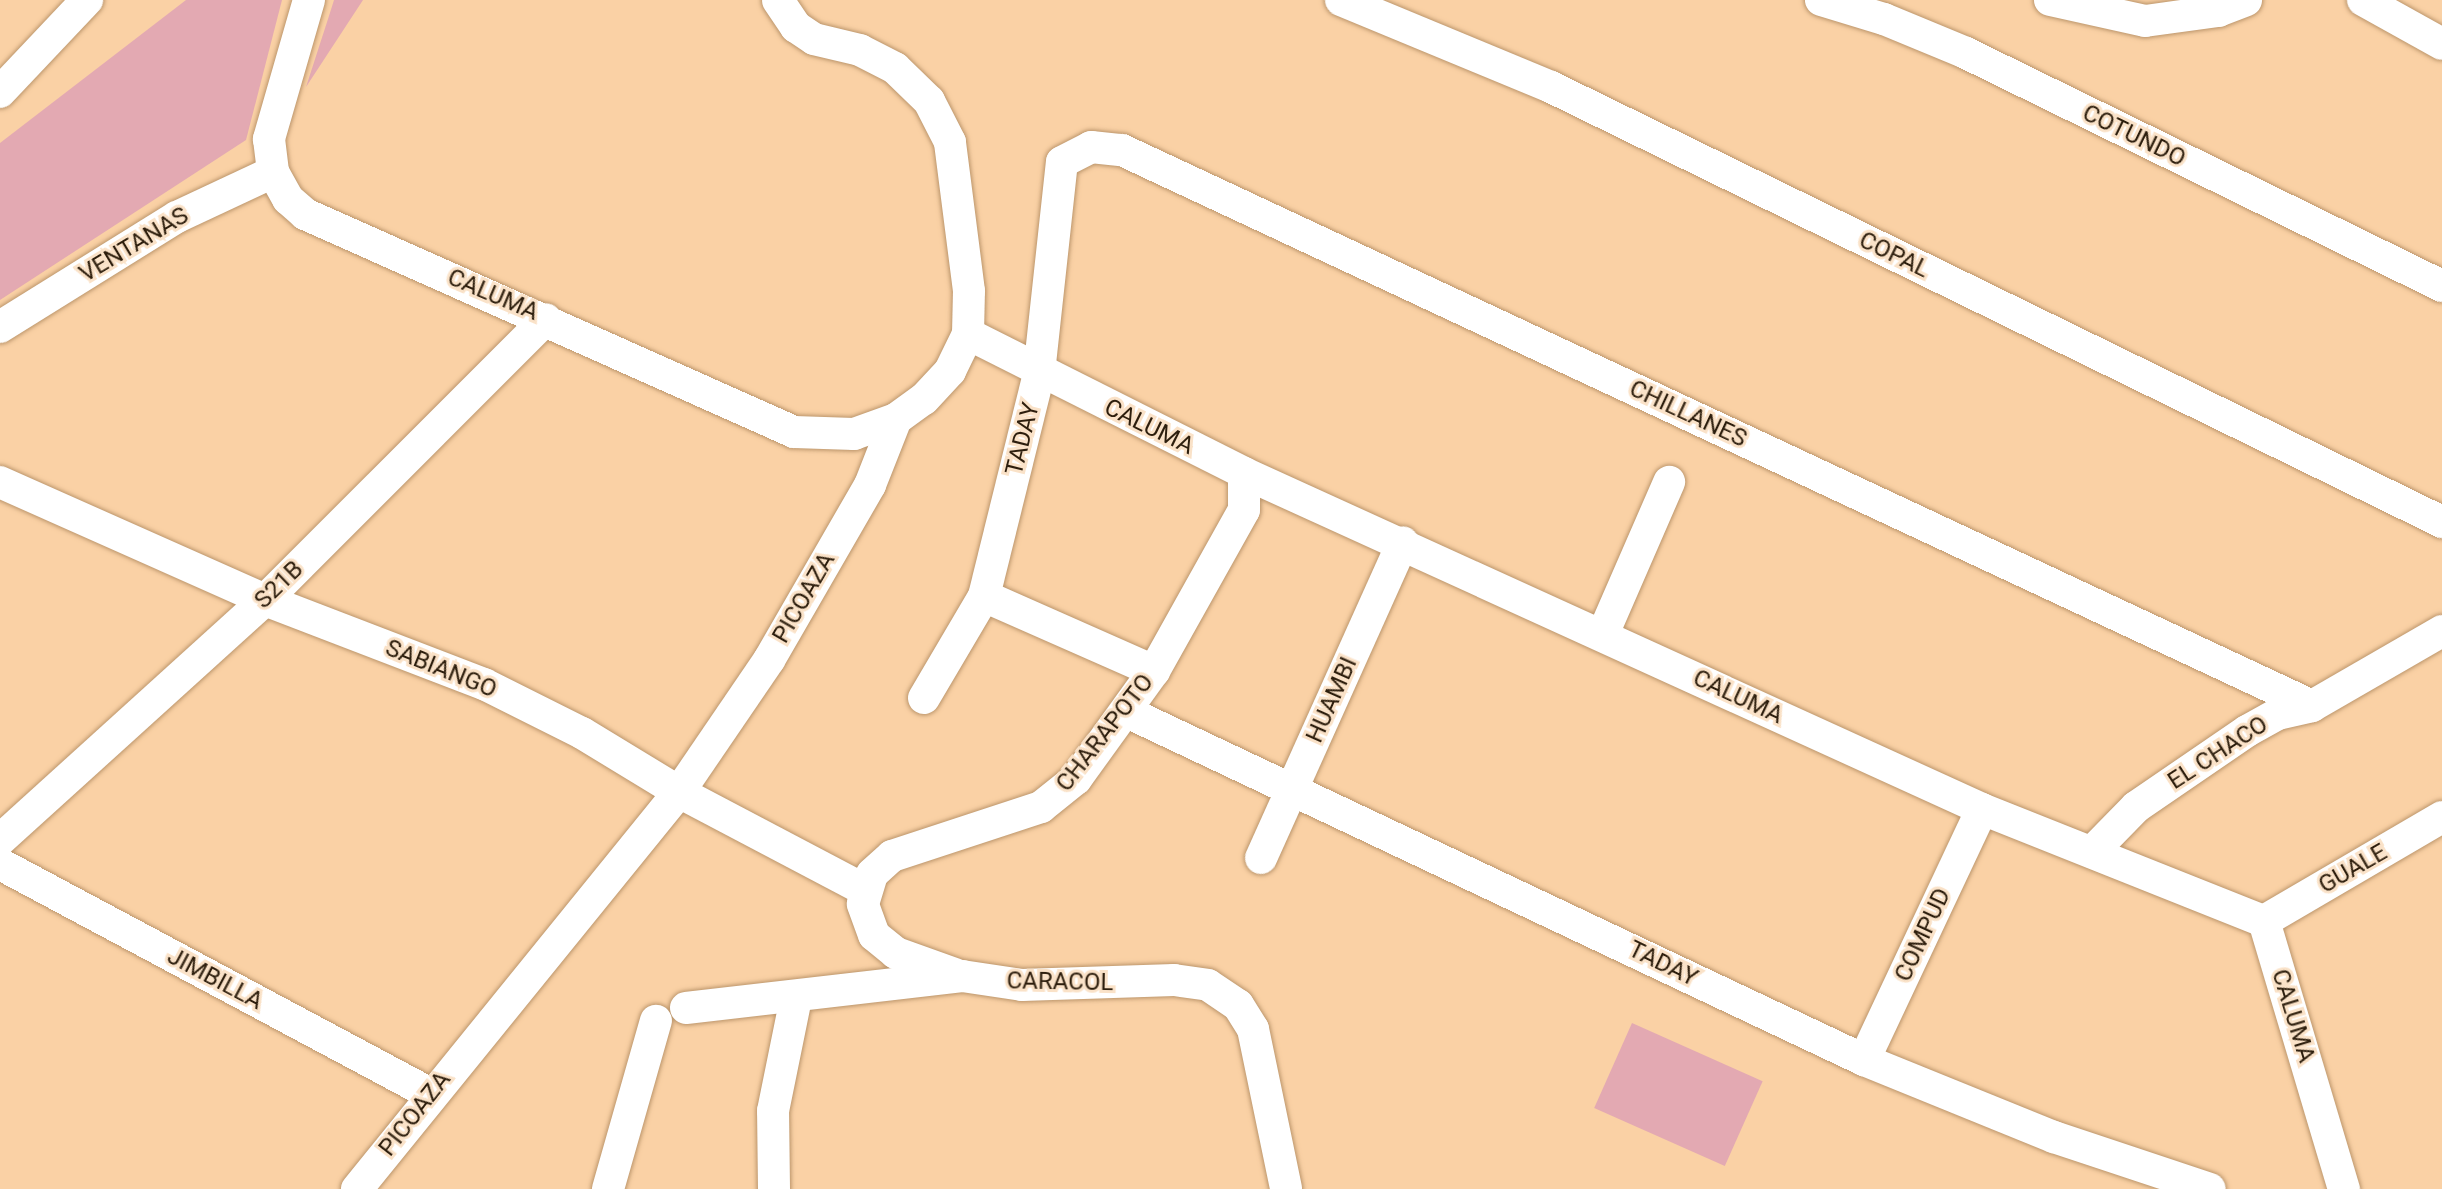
<!DOCTYPE html>
<html>
<head>
<meta charset="utf-8">
<style>
	body { margin:0 }
	#map { position:relative; width:2442px; height:1189px; overflow:hidden; background:#fad1a5; font-family:Roboto,sans-serif }
	div>[style] { position:absolute }
	.green>* { inset:0; background:#e3a9b2; transform-origin:0 0 }
	.roads { filter:drop-shadow(0 0 2px #bc966c) drop-shadow(0 0 2px #bc966c) }
	.minor>* { height:32px; margin:-16px; padding:0 16px; transform-origin:16px; border-radius:16px; background:#fff }
	span { translate:-50% -50%; white-space:nowrap; text-align:center; line-height:1.15; -webkit-text-stroke:6px #fae2c8; paint-order:stroke }
	.street-label { font-size:24px; color:#2d1e0d }
</style>
</head>
<body>
<div id="map">
	<div class="green">
		<i style="clip-path:polygon(186px 0,282px 0,246px 140px,0 300px,0 143px)"></i>
		<i style="clip-path:polygon(334px 0,363px 0,306px 87px,328px 19px)"></i>
		<i style="left:1632px;top:1023px;width:143px;height:93px;rotate:24deg"></i>
	</div>
	<div class="roads">
		<div class="minor">
			<i style="left:309px;top:0;width:145px;rotate:106.1deg"></i>
			<i style="left:269px;top:139px;width:33px;rotate:83deg"></i>
			<i style="left:273px;top:172px;width:31px;rotate:61deg"></i>
			<i style="left:288px;top:199px;width:23px;rotate:41deg"></i>
			<i style="left:305px;top:214px;width:535px;rotate:24.03deg"></i>
			<i style="left:794px;top:432px;width:60px;rotate:1.9deg"></i>
			<i style="left:854px;top:434px;width:45px;rotate:-19.7deg"></i>
			<i style="left:896px;top:419px;width:34px;rotate:-36deg"></i>
			<i style="left:924px;top:399px;width:38px;rotate:-47deg"></i>
			<i style="left:950px;top:371px;width:41px;rotate:-64.1deg"></i>
			<i style="left:968px;top:334px;width:43px;rotate:-88.7deg"></i>
			<i style="left:969px;top:291px;width:150px;rotate:-97.3deg"></i>
			<i style="left:950px;top:142px;width:46px;rotate:-117.1deg"></i>
			<i style="left:929px;top:101px;width:47px;rotate:-135.9deg"></i>
			<i style="left:895px;top:68px;width:39px;rotate:-153deg"></i>
			<i style="left:860px;top:50px;width:47px;rotate:-166.6deg"></i>
			<i style="left:814px;top:39px;width:22px;rotate:-146deg"></i>
			<i style="left:796px;top:27px;width:32px;rotate:-124deg"></i>
			<i style="left:1341px;top:0;width:227px;rotate:22.5deg"></i>
			<i style="left:1551px;top:87px;width:992px;rotate:26.02deg"></i>
			<i style="left:1821px;top:0;width:66px;rotate:16.8deg"></i>
			<i style="left:1884px;top:19px;width:89px;rotate:22.5deg"></i>
			<i style="left:1966px;top:53px;width:530px;rotate:26.08deg"></i>
			<i style="left:2050px;top:0;width:97px;rotate:12.5deg"></i>
			<i style="left:2145px;top:21px;width:74px;rotate:-7.8deg"></i>
			<i style="left:2218px;top:11px;width:30px;rotate:-21deg"></i>
			<i style="left:2363px;top:0;width:90px;rotate:29.1deg"></i>
			<i style="left:0;top:92px;width:127px;rotate:-46.6deg"></i>
			<i style="left:0;top:327px;width:208px;rotate:-31.9deg"></i>
			<i style="left:177px;top:217px;width:106px;rotate:-25.1deg"></i>
			<i style="left:968px;top:334px;width:309px;rotate:26.7deg"></i>
			<i style="left:1244px;top:473px;width:811px;rotate:24.48deg"></i>
			<i style="left:1982px;top:809px;width:303px;rotate:21.7deg"></i>
			<i style="left:0;top:482px;width:290px;rotate:24deg"></i>
			<i style="left:265px;top:600px;width:235px;rotate:21deg"></i>
			<i style="left:484px;top:684px;width:110px;rotate:26.6deg"></i>
			<i style="left:582px;top:733px;width:114px;rotate:31.3deg"></i>
			<i style="left:679px;top:792px;width:210px;rotate:27.8deg"></i>
			<i style="left:984px;top:596px;width:186px;rotate:23.8deg"></i>
			<i style="left:1603px;top:634px;width:166px;rotate:-66.5deg"></i>
			<i style="left:924px;top:698px;width:118px;rotate:-59.5deg"></i>
			<i style="left:984px;top:596px;width:230px;rotate:-76.1deg"></i>
			<i style="left:1039px;top:373px;width:212px;rotate:-83.8deg"></i>
			<i style="left:1062px;top:162px;width:33px;rotate:-27deg"></i>
			<i style="left:1091px;top:147px;width:31px;rotate:6deg"></i>
			<i style="left:1122px;top:150px;width:1313px;rotate:25.04deg"></i>
			<i style="left:1127px;top:712px;width:815px;rotate:25.28deg"></i>
			<i style="left:1864px;top:1060px;width:205px;rotate:22.1deg"></i>
			<i style="left:2054px;top:1137px;width:164px;rotate:18.4deg"></i>
			<i style="left:0;top:840px;width:358px;rotate:-42.2deg"></i>
			<i style="left:265px;top:600px;width:397px;rotate:-45deg"></i>
			<i style="left:2092px;top:852px;width:63px;rotate:-45.6deg"></i>
			<i style="left:2136px;top:807px;width:135px;rotate:-34.4deg"></i>
			<i style="left:2247px;top:731px;width:35px;rotate:-29deg"></i>
			<i style="left:2278px;top:714px;width:35px;rotate:-13deg"></i>
			<i style="left:2312px;top:706px;width:150px;rotate:-30deg"></i>
			<i style="left:1261px;top:858px;width:346px;rotate:-65.8deg"></i>
			<i style="left:0;top:864px;width:488px;rotate:28.1deg"></i>
			<i style="left:2264px;top:921px;width:280px;rotate:73.4deg"></i>
			<i style="left:2264px;top:921px;width:206px;rotate:-30.3deg"></i>
			<i style="left:955px;top:974px;width:63px;rotate:-160.4deg"></i>
			<i style="left:896px;top:953px;width:28px;rotate:-141deg"></i>
			<i style="left:874px;top:935px;width:33px;rotate:-110deg"></i>
			<i style="left:863px;top:904px;width:31px;rotate:-73deg"></i>
			<i style="left:872px;top:874px;width:27px;rotate:-42deg"></i>
			<i style="left:892px;top:856px;width:157px;rotate:-18.2deg"></i>
			<i style="left:1041px;top:807px;width:45px;rotate:-38.7deg"></i>
			<i style="left:1076px;top:779px;width:133px;rotate:-54.2deg"></i>
			<i style="left:1154px;top:671px;width:184px;rotate:-60.8deg"></i>
			<i style="left:1244px;top:510px;width:37px;rotate:-90deg"></i>
			<i style="left:686px;top:1008px;width:278px;rotate:-6.6deg"></i>
			<i style="left:962px;top:976px;width:61px;rotate:8.5deg"></i>
			<i style="left:1022px;top:985px;width:152px;rotate:-1.9deg"></i>
			<i style="left:1174px;top:980px;width:34px;rotate:8deg"></i>
			<i style="left:1208px;top:985px;width:36px;rotate:34deg"></i>
			<i style="left:1238px;top:1005px;width:28px;rotate:58deg"></i>
			<i style="left:1253px;top:1029px;width:163px;rotate:78.3deg"></i>
			<i style="left:1864px;top:1060px;width:277px;rotate:-64.8deg"></i>
			<i style="left:357px;top:1189px;width:511px;rotate:-50.96deg"></i>
			<i style="left:679px;top:792px;width:160px;rotate:-55.7deg"></i>
			<i style="left:769px;top:660px;width:202px;rotate:-60deg"></i>
			<i style="left:870px;top:485px;width:71px;rotate:-68.5deg"></i>
			<i style="left:608px;top:1189px;width:175px;rotate:-74.1deg"></i>
			<i style="left:774px;top:1189px;width:78px;rotate:-90.7deg"></i>
			<i style="left:773px;top:1111px;width:115px;rotate:-78.5deg"></i>
		</div>
	</div>
	<div class="street-label">
		<span style="left:2134px;top:136px;rotate:26deg">COTUNDO</span>
		<span style="left:134px;top:245px;rotate:-31deg">VENTANAS</span>
		<span style="left:1894px;top:255px;rotate:26deg">COPAL</span>
		<span style="left:493px;top:295px;rotate:23deg">CALUMA</span>
		<span style="left:1688px;top:414px;rotate:25deg">CHILLANES</span>
		<span style="left:1149px;top:427px;rotate:26deg">CALUMA</span>
		<span style="left:1023px;top:439px;rotate:-76deg">TADAY</span>
		<span style="left:279px;top:585px;rotate:-44deg">S21B</span>
		<span style="left:804px;top:598px;rotate:-60deg">PICOAZA</span>
		<span style="left:441px;top:669px;rotate:22deg">SABIANGO</span>
		<span style="left:1738px;top:697px;rotate:25deg">CALUMA</span>
		<span style="left:1332px;top:700px;rotate:-66deg">HUAMBI</span>
		<span style="left:1105px;top:733px;rotate:-52deg">CHARAPOTO</span>
		<span style="left:2218px;top:753px;rotate:-33deg">EL CHACO</span>
		<span style="left:2353px;top:869px;rotate:-30deg">GUALE</span>
		<span style="left:1923px;top:935px;rotate:-65deg">COMPUD</span>
		<span style="left:1663px;top:964px;rotate:26deg">TADAY</span>
		<span style="left:215px;top:979px;rotate:28deg">JIMBILLA</span>
		<span style="left:1060px;top:982px;rotate:1deg">CARACOL</span>
		<span style="left:2293px;top:1016px;rotate:73deg">CALUMA</span>
		<span style="left:415px;top:1114px;rotate:-52deg">PICOAZA</span>
	</div>
</div>
</body>
</html>
